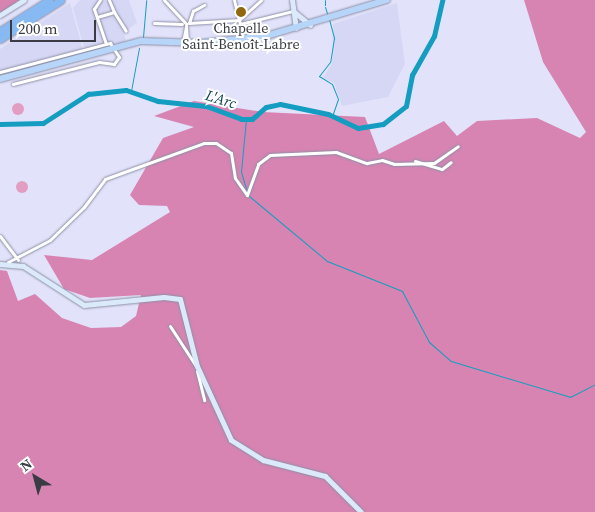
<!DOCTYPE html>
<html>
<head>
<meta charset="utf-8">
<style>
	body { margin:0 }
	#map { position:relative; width:595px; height:512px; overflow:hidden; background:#e2e3fb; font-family:"Source Serif 4",serif }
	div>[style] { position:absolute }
	.built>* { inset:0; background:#d6d7f5 }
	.green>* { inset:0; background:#e29ec2 }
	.round { border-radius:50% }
	.forest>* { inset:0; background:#d784b2 }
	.stream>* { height:1px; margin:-0.5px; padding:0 0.5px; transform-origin:0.5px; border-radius:0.5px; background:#149dc1 }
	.river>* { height:5px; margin:-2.5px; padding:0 2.5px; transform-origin:2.5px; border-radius:2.5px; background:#149dc1 }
	.roads { filter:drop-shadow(0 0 1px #8f90a6) drop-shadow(0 0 1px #8f90a6) }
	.street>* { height:3px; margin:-1.5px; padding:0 1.5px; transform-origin:1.5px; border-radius:1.5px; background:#fff }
	.secondary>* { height:5px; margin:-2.5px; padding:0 2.5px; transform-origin:2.5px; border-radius:2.5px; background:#dbeafb }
	.primary>* { height:5.5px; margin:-2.75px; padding:0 2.75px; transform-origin:2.75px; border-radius:2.75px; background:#b7d5f8 }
	.highway>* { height:7px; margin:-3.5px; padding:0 3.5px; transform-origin:3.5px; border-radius:3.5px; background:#87b9f3 }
	.dots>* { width:14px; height:14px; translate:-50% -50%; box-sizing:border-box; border:2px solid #fff; border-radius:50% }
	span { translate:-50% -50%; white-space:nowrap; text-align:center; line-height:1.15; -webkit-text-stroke:4px #fff; paint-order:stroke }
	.poi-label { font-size:14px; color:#3a3b44 }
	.water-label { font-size:15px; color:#134655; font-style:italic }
	.north { position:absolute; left:10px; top:452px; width:50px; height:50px; -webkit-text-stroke:4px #fff; paint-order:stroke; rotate:323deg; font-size:14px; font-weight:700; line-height:20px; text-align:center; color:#3a3b44 }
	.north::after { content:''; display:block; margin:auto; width:18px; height:22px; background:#3a3b44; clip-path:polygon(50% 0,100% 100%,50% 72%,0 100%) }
	.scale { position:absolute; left:10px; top:20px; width:86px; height:22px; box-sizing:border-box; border:2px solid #3a3b44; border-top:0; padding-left:6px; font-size:15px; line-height:18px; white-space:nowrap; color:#3a3b44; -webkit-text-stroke:4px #fff; paint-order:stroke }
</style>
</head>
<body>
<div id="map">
	<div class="built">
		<i style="clip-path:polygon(80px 0,129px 0,137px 23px,124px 32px,126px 43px,86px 55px,73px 8px)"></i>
		<i style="clip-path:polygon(70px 3px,83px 50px,0 71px,0 49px)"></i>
		<i style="clip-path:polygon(397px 3px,405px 64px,388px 97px,342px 106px,334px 83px,323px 78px,332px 63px,333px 24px)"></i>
	</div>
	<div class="green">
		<i class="round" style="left:12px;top:103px;width:12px;height:12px"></i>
		<i class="round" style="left:16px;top:181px;width:12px;height:12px"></i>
	</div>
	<div class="forest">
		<i style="clip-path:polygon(0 0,20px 0,0 14px)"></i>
		<i style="clip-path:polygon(524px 0,595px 0,595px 512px,0 512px,0 270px,7px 271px,18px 301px,35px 294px,62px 318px,91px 328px,121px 327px,136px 316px,141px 295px,90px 298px,64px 289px,44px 255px,92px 260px,170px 212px,167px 206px,139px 205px,130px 195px,163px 138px,194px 127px,154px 116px,194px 101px,263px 112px,365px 117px,379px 154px,444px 121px,457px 136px,477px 121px,537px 118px,580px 138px,586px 132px,543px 62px)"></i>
	</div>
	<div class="stream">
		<i style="left:325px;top:0;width:5px;rotate:90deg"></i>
		<i style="left:325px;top:7px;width:9px;rotate:72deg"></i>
		<i style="left:329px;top:19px;width:20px;rotate:75deg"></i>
		<i style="left:334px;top:38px;width:24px;rotate:99deg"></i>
		<i style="left:330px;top:62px;width:18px;rotate:128deg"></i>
		<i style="left:319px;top:76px;width:15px;rotate:32deg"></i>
		<i style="left:332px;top:84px;width:16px;rotate:68deg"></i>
		<i style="left:338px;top:99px;width:18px;rotate:109deg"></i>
		<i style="left:143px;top:37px;width:37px;rotate:-85deg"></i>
		<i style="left:131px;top:91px;width:44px;rotate:-79.5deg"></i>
		<i style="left:246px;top:119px;width:53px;rotate:95.4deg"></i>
		<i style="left:241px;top:172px;width:21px;rotate:73deg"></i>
		<i style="left:249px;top:196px;width:102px;rotate:39.8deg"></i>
		<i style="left:327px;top:261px;width:81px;rotate:21.8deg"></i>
		<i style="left:402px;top:291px;width:58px;rotate:62.1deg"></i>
		<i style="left:429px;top:342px;width:29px;rotate:41deg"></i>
		<i style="left:451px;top:361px;width:124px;rotate:16.8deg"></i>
		<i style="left:570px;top:397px;width:28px;rotate:-27deg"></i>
	</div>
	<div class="river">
		<i style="left:0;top:124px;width:43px;rotate:-1.3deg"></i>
		<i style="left:43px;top:123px;width:54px;rotate:-32.8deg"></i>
		<i style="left:88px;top:94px;width:38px;rotate:-6deg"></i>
		<i style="left:126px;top:90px;width:34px;rotate:19deg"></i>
		<i style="left:158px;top:101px;width:48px;rotate:5.9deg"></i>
		<i style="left:206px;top:106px;width:37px;rotate:20deg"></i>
		<i style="left:241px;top:119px;width:11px"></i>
		<i style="left:252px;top:119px;width:18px;rotate:-41deg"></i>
		<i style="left:266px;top:107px;width:14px;rotate:-12deg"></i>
		<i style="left:280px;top:104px;width:49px;rotate:11.8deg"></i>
		<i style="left:328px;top:114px;width:33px;rotate:25deg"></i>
		<i style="left:358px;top:128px;width:25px;rotate:-9deg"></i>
		<i style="left:383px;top:124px;width:29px;rotate:-38deg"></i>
		<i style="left:406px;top:106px;width:32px;rotate:-79deg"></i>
		<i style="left:412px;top:75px;width:45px;rotate:-60.6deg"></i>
		<i style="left:434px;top:36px;width:37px;rotate:-77deg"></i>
	</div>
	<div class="roads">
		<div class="street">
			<i style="left:100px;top:0;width:11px;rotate:124deg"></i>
			<i style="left:94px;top:9px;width:37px;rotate:71deg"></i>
			<i style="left:164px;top:0;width:33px;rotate:47deg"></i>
			<i style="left:234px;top:0;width:21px;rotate:76deg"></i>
			<i style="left:239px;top:20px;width:30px;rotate:-42deg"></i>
			<i style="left:114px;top:12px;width:22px;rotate:58deg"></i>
			<i style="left:97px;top:17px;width:18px;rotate:-16deg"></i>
			<i style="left:114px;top:12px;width:13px;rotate:-113deg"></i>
			<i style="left:154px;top:23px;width:28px;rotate:2deg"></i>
			<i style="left:189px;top:23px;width:50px;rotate:-3.4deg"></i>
			<i style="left:239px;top:20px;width:4px;rotate:76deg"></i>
			<i style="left:189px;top:23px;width:13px;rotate:-72deg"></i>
			<i style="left:193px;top:11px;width:13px;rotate:-29deg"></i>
			<i style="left:243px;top:38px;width:14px;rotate:-102deg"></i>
			<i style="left:240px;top:24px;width:55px;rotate:-13.8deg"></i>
			<i style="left:183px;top:42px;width:16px;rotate:-79deg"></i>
			<i style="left:186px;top:26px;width:16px;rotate:86deg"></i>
			<i style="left:0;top:72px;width:114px;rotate:-14.8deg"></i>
			<i style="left:110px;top:43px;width:17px;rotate:57deg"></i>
			<i style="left:119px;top:57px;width:9px;rotate:126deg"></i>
			<i style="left:114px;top:64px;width:15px;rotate:-172deg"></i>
			<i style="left:99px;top:62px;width:89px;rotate:165.7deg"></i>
			<i style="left:415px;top:161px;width:28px;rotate:17deg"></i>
			<i style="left:442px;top:169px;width:11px;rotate:-38deg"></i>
			<i style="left:0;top:236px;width:30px;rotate:53deg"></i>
			<i style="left:8px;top:262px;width:47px;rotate:-27.6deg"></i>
			<i style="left:50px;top:240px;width:47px;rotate:-44.1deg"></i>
			<i style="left:84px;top:207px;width:35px;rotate:-53deg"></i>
			<i style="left:105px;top:179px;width:105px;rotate:-20deg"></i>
			<i style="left:204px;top:143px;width:12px"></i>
			<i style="left:216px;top:143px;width:18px;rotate:34deg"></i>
			<i style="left:231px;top:153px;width:25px;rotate:81deg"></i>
			<i style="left:235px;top:178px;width:21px;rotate:55deg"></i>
			<i style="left:247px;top:195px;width:33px;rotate:-70deg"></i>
			<i style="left:258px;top:164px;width:15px;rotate:-37deg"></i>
			<i style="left:270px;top:155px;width:66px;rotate:-2.6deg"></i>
			<i style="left:336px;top:152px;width:33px;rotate:20deg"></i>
			<i style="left:367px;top:163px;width:15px;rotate:-11deg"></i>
			<i style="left:382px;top:160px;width:13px;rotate:18deg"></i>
			<i style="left:394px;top:164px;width:40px;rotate:-1.4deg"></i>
			<i style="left:434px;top:163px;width:29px;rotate:-35deg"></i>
			<i style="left:170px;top:326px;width:48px;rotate:57deg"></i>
			<i style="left:197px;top:371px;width:30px;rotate:76deg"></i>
		</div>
		<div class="secondary">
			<i style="left:292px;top:0;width:28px;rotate:82deg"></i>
			<i style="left:293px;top:11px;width:22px;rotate:39deg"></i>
			<i style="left:0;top:15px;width:28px;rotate:-32deg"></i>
			<i style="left:0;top:264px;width:23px;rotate:5deg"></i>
			<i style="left:23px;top:266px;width:72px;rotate:32.6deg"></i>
			<i style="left:84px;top:305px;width:80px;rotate:-5.7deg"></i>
			<i style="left:164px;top:297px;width:16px;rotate:7deg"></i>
			<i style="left:180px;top:299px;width:69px;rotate:75.8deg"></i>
			<i style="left:197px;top:366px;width:81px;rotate:65.3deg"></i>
			<i style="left:231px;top:440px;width:38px;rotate:32deg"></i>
			<i style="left:263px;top:460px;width:64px;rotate:14.5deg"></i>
			<i style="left:325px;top:476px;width:51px;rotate:45deg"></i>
		</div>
		<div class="primary">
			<i style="left:0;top:79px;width:146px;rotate:-15.1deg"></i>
			<i style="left:141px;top:41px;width:60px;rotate:1.9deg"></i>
			<i style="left:201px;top:43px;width:66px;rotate:-6.1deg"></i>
			<i style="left:267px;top:36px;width:125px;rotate:-16.7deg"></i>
		</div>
		<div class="highway">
			<i style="left:0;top:31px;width:58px;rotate:-32.3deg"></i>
			<i style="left:0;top:39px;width:72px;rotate:-32.6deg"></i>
		</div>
	</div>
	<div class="dots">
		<i style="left:241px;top:12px;background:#91670f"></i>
	</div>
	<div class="poi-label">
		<span style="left:241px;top:36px">Chapelle<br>Saint-Benoît-Labre</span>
	</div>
	<div class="water-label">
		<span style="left:221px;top:99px;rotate:17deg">L'Arc</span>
	</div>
	<div class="north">N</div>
	<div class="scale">200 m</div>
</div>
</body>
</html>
